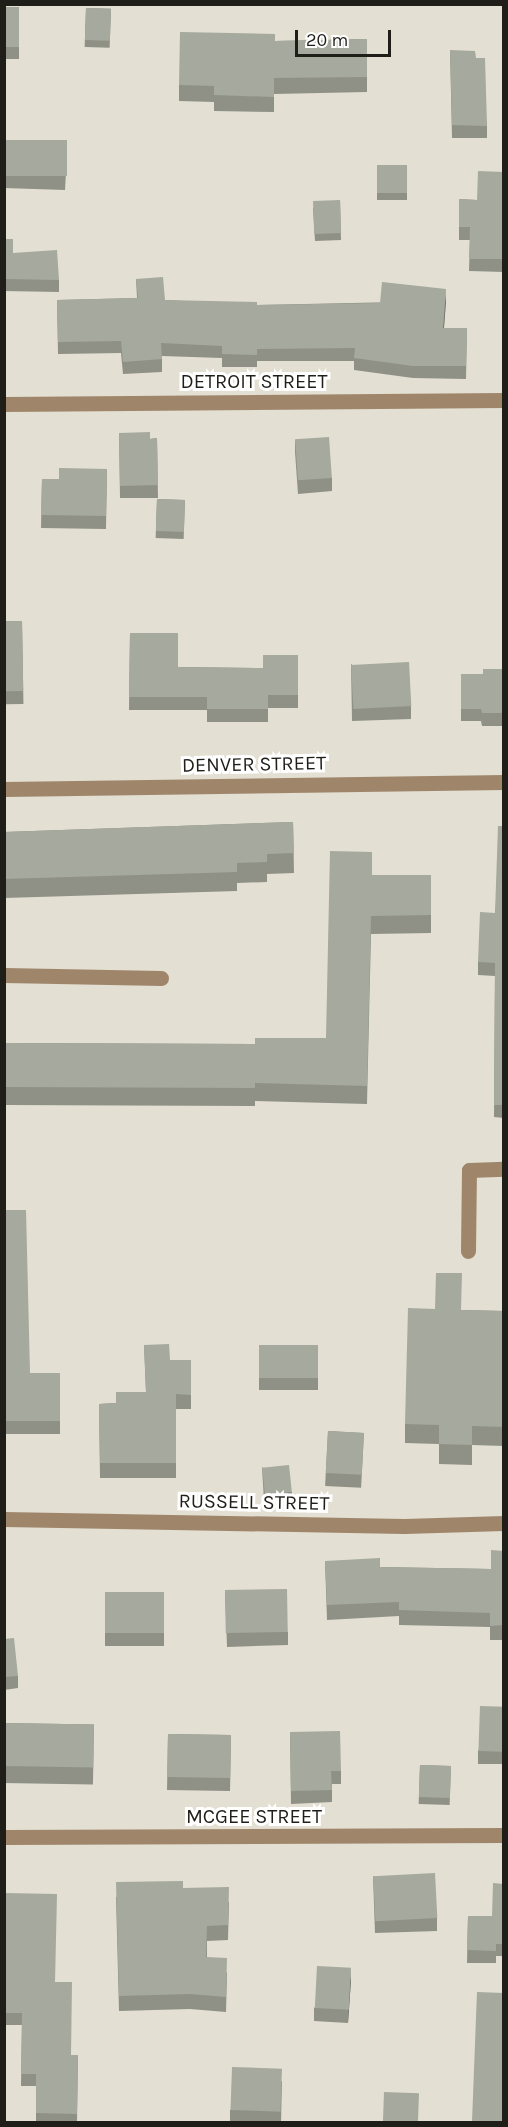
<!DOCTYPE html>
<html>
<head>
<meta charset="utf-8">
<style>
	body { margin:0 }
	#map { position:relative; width:508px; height:2127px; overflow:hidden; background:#e3dfd2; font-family:Karla,sans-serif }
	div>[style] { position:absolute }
	.service>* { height:15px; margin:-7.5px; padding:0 7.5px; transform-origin:7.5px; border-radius:7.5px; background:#9f866b }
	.minor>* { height:15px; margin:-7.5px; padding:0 7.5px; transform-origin:7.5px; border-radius:7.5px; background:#9f866b }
	.wall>* { inset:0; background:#8f9187; transform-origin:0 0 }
	.shaded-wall>* { inset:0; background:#74766e }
	.building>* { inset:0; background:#a6a99d; transform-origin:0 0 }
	span { translate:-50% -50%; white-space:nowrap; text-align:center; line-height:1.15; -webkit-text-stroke:6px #fff; paint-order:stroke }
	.street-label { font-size:20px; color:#1f1e19 }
	.frame { position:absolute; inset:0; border:6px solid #1f1e19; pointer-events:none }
	.scale { position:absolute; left:295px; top:30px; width:96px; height:27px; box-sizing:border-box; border:3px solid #1f1e19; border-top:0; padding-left:8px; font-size:18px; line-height:21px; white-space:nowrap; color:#1f1e19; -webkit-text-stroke:4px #fff; paint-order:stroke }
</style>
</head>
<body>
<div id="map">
	<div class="service">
		<i style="left:4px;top:975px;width:157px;rotate:1.1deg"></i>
		<i style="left:468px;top:1251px;width:81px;rotate:-89.3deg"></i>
		<i style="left:469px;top:1170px;width:35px;rotate:-2deg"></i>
	</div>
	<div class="minor">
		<i style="left:4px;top:404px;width:500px;rotate:-0.46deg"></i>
		<i style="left:4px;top:789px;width:500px;rotate:-0.8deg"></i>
		<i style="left:4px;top:1519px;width:400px;rotate:1deg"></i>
		<i style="left:404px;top:1526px;width:100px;rotate:-1.7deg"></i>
		<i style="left:4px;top:1837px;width:500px;rotate:-0.23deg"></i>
	</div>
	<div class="wall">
		<i style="left:4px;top:7px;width:15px;height:52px"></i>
		<i style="left:86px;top:8px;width:25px;height:39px;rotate:2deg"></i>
		<i style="clip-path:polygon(367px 39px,367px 92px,274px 94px,274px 112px,214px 111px,214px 102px,179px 101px,179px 85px,275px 41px)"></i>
		<i style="clip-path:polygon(450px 50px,476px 58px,487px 126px,487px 138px,452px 138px)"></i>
		<i style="clip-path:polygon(4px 140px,67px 153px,65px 190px,4px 188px)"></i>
		<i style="left:407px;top:165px;width:35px;height:30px;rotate:90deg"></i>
		<i style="clip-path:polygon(504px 172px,504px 272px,469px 271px,470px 240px,459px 240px,459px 199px,477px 200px)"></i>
		<i style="clip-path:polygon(340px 200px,341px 240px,315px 241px,313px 208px)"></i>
		<i style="clip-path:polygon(4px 239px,13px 253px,59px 280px,59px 292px,4px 291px)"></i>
		<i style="clip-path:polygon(136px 279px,165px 300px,257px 305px,446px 301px,444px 328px,467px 328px,466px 379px,413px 378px,354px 370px,354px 361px,257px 361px,257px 367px,222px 367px,222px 358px,162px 356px,162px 372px,123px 374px,121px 353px,58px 354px,57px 300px,137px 298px)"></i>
		<i style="clip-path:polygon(119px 433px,150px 439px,157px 438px,158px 498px,120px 498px)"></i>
		<i style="clip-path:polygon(295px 440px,332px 478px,332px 491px,298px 494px,295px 452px)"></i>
		<i style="clip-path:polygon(107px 469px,106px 529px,41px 528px,42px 479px,59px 479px)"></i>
		<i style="left:157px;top:499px;width:28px;height:39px;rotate:2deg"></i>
		<i style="left:22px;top:621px;width:83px;height:18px;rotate:89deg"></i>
		<i style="clip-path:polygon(130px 633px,178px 667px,263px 668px,298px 655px,298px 708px,268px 708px,268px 722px,207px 722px,207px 710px,129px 710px)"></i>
		<i style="clip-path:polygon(351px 664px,411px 706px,411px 719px,352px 721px)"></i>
		<i style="clip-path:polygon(504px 669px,504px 726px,482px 726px,481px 721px,461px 721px,461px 674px,483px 674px)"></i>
		<i style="clip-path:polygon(293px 822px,294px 873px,267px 874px,267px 882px,237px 883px,237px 891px,4px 898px,4px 832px)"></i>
		<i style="clip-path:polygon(504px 826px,504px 1118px,494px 1117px,495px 976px,478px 975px,478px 962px,495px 913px)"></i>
		<i style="clip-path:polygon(372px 875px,431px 875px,431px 933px,371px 934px,367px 1104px,255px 1101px,255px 1106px,4px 1105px,4px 1043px,255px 1044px,326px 1038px)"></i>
		<i style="clip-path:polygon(4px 1210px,30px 1373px,60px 1373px,60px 1434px,4px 1434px)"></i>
		<i style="clip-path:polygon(462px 1310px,504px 1311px,504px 1446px,472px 1445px,472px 1465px,439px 1464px,439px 1444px,405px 1443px,405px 1424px)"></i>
		<i style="clip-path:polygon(144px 1345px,170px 1360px,191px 1360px,191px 1409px,176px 1409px,176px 1478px,100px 1478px,99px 1404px,116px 1403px,146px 1392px)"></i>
		<i style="left:318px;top:1345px;width:45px;height:59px;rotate:90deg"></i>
		<i style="left:328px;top:1431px;width:36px;height:55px;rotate:3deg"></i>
		<i style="clip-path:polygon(262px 1467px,292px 1492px,292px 1499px,264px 1501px)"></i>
		<i style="clip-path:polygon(504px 1551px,504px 1640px,490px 1640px,490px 1627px,399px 1625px,399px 1616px,327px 1620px,325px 1561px,380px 1567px,491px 1569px)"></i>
		<i style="left:105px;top:1592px;width:59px;height:54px"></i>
		<i style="clip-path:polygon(225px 1592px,288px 1632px,288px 1645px,227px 1647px)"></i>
		<i style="clip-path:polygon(4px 1639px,18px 1676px,18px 1688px,4px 1690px)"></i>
		<i style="clip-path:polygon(504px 1707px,504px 1764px,478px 1764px,478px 1751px)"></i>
		<i style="left:4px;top:1723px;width:90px;height:60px;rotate:1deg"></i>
		<i style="clip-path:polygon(290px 1732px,341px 1771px,341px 1784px,332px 1784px,332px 1802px,291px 1804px)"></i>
		<i style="left:168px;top:1734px;width:63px;height:56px;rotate:1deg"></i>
		<i style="left:420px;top:1765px;width:31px;height:39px;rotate:2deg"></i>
		<i style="clip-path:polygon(373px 1876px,437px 1918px,437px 1931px,375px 1933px)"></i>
		<i style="clip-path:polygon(504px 1884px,504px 1956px,496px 1956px,496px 1963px,467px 1963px,468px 1916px,492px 1916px)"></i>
		<i style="clip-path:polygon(183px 1888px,229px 1902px,228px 1940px,207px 1941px,207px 1957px,227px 1973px,226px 2012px,190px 2009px,119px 2011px,116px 1897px)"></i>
		<i style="clip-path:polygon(4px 1893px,55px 1982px,71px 2055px,78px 2055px,77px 2122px,36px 2122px,36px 2086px,21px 2086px,22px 2025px,4px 2025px)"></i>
		<i style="clip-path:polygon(351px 1980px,348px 2023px,314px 2021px,314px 2008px)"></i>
		<i style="clip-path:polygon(282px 2081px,281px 2122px,230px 2122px,230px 2110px)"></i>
	</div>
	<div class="shaded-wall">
		<i style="clip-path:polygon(446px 289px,446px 301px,443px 340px,443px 328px)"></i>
		<i style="clip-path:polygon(351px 1968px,351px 1980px,348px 2023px,348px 2010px)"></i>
	</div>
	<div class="building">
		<i style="left:4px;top:7px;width:15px;height:40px"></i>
		<i style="left:86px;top:8px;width:25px;height:32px;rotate:2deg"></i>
		<i style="clip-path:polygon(180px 32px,275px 34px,275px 41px,367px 39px,367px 77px,274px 78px,274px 97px,214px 95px,214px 86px,179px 85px)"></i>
		<i style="clip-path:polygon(450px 50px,475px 51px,476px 58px,485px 58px,487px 126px,452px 125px)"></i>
		<i style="left:4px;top:140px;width:63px;height:36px"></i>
		<i style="left:407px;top:165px;width:28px;height:30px;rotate:90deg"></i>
		<i style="clip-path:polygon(478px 171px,504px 172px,504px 259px,469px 259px,470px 227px,459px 227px,459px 199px,477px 200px)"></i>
		<i style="left:340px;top:200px;width:33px;height:27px;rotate:88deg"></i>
		<i style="clip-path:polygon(4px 239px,13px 239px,13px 253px,57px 250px,59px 280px,4px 279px)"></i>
		<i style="clip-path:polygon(163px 277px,165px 300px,257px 302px,257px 305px,380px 303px,382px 282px,446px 289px,443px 328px,467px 328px,466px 366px,413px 366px,354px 358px,355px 348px,257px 349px,257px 355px,222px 354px,222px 346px,161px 343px,162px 359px,123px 362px,121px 341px,58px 342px,57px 300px,138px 298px,136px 279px)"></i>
		<i style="clip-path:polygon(150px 432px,150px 439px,157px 438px,158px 485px,120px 486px,119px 433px)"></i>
		<i style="left:329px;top:437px;width:41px;height:34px;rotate:86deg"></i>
		<i style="clip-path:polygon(59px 468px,107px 469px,106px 516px,41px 515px,42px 479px,59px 479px)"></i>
		<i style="left:157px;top:499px;width:28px;height:32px;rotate:2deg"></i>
		<i style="left:22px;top:621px;width:70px;height:18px;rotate:89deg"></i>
		<i style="clip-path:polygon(130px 633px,178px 633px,178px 667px,263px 668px,263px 655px,298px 655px,298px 695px,268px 695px,268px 709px,207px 709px,207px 697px,129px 697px)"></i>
		<i style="left:409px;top:662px;width:44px;height:58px;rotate:87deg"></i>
		<i style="clip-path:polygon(483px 669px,504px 669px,504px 713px,482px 713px,481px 709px,461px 709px,461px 674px,483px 674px)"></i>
		<i style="clip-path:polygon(293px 822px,294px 853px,267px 854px,267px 862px,237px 863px,237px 872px,4px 879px,4px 832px)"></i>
		<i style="clip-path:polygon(498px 826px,504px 826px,504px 1105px,494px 1105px,495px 963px,478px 962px,480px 912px,495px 913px)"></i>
		<i style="clip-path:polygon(330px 851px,372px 852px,372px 875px,431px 875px,431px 915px,371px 916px,367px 1086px,255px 1083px,255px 1088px,4px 1087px,4px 1043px,255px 1044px,255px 1038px,326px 1038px)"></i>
		<i style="clip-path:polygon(4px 1210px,26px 1210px,30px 1373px,60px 1373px,60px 1421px,4px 1421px)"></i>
		<i style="clip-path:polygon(436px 1273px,462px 1273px,461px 1310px,504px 1311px,504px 1427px,472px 1426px,472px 1445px,439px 1444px,439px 1425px,405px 1424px,408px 1308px,435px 1309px)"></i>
		<i style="clip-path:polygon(169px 1344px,170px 1360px,191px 1360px,191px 1395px,176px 1394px,176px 1463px,100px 1463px,99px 1404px,116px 1403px,116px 1392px,146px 1392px,144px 1345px)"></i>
		<i style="left:318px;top:1345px;width:33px;height:59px;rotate:90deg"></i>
		<i style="left:328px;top:1431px;width:36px;height:42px;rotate:3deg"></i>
		<i style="left:289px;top:1465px;width:27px;height:27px;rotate:84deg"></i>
		<i style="clip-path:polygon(491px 1550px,504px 1551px,504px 1625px,490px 1626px,490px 1613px,399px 1610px,399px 1602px,327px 1605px,325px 1561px,380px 1558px,380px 1567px,491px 1569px)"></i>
		<i style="left:287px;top:1589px;width:43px;height:62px;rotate:89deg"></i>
		<i style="left:105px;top:1592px;width:59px;height:41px"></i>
		<i style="clip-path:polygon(14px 1638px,18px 1676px,4px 1677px,4px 1639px)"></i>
		<i style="left:480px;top:1706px;width:24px;height:45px;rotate:2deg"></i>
		<i style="left:4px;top:1723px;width:90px;height:43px;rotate:1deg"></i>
		<i style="clip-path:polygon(340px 1731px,341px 1771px,331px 1771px,332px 1790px,291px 1791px,290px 1732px)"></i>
		<i style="left:168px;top:1734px;width:63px;height:43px;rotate:1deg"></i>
		<i style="left:420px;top:1765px;width:31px;height:32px;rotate:2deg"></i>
		<i style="left:435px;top:1873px;width:45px;height:62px;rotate:87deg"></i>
		<i style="clip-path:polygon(183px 1881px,183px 1888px,229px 1887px,228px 1925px,207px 1926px,206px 1957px,227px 1958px,226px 1997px,190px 1994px,119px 1996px,116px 1882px)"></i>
		<i style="clip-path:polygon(493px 1883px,504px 1884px,504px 1944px,496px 1944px,496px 1951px,467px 1950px,468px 1916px,492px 1916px)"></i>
		<i style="clip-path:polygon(4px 1893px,57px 1894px,55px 1982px,72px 1982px,71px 2055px,78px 2055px,77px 2114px,36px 2113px,36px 2074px,21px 2074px,22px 2013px,4px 2013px)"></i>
		<i style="left:317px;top:1966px;width:34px;height:42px;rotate:3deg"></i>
		<i style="clip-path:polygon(477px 1992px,504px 1993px,504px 2122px,472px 2122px)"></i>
		<i style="left:232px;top:2067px;width:50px;height:43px;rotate:2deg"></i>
		<i style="left:384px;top:2092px;width:35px;height:30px;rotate:2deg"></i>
	</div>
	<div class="street-label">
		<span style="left:254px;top:381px">DETROIT STREET</span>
		<span style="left:254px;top:764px;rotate:-1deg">DENVER STREET</span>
		<span style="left:254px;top:1502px;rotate:1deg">RUSSELL STREET</span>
		<span style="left:254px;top:1816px">MCGEE STREET</span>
	</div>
	<div class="frame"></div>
	<div class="scale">20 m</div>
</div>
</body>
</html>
